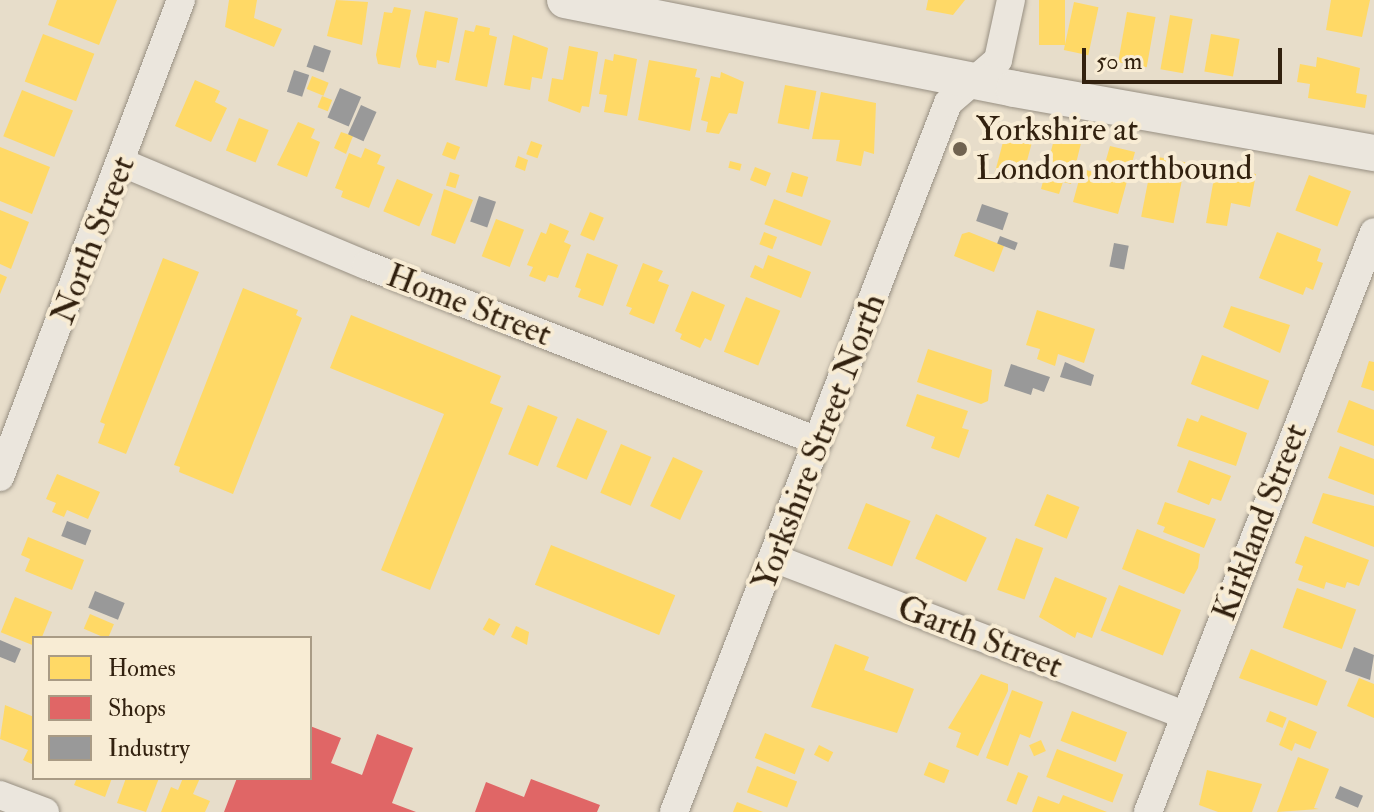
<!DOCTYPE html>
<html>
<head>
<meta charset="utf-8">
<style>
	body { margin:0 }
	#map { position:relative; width:1374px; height:812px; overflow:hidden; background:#e7ddca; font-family:"IM FELL Double Pica",serif }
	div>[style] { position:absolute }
	.homes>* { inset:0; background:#ffd966; transform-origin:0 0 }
	.shops>* { inset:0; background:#e06666 }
	.industry>* { inset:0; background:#999; transform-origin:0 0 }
	.roads { filter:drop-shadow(0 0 2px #978f82) drop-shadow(0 0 2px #978f82) }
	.minor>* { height:28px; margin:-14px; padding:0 14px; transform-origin:14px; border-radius:14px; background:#ebe6dd }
	.tertiary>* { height:36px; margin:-18px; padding:0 18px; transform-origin:18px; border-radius:18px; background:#ebe6dd }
	.dots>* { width:22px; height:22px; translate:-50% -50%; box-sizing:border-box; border:4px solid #f8ecd4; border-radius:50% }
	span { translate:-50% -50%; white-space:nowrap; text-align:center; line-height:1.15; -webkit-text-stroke:8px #f8ecd4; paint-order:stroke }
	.poi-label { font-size:34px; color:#32210f }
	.left { translate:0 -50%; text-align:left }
	.street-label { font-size:34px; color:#32210f }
	.legend { position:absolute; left:32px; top:636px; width:280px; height:144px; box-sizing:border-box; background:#f8ecd4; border:2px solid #a99b85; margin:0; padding:10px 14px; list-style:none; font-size:24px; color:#32210f }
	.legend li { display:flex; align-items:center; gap:16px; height:40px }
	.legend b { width:40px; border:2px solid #a99b85 }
	.scale { position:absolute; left:1082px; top:48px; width:200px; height:36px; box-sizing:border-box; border:4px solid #32210f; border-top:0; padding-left:10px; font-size:24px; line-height:28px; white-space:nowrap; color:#32210f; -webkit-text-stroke:6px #f8ecd4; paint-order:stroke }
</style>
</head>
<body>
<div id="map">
	<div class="homes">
		<i style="clip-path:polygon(57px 0,117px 0,99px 45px,48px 25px)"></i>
		<i style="clip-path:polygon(229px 0,257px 0,254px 18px,282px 29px,274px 47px,225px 27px)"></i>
		<i style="clip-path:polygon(336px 0,368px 2px,362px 45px,327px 36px)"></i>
		<i style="clip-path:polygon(928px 0,965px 0,953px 15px,926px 10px)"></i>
		<i style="left:1039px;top:0;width:26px;height:45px"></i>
		<i style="clip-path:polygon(1331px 0,1370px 0,1362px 37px,1326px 30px)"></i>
		<i style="left:1074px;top:2px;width:25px;height:49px;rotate:12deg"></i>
		<i style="clip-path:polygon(394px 7px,411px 10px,400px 68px,378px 64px,376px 55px,384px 12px,392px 13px)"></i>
		<i style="clip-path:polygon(425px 11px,458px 18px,449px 63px,437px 60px,436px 68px,419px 65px,416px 56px)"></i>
		<i style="left:1127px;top:12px;width:29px;height:51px;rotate:10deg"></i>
		<i style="left:1170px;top:15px;width:23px;height:55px;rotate:10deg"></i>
		<i style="clip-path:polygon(476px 25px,490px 28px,489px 35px,497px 37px,487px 87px,455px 80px,465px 30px,474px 32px)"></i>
		<i style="left:43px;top:34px;width:55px;height:51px;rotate:21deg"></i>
		<i style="left:1211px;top:34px;width:29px;height:38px;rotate:10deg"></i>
		<i style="clip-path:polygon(513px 35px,548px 48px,542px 79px,532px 77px,530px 90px,504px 85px)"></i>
		<i style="clip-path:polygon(569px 46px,598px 52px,589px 107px,582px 106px,580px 113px,548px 101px,552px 78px,563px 80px)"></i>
		<i style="clip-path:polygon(614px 54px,637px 59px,627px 116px,604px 112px,607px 95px,599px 94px,605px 59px,613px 61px)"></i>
		<i style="clip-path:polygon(1317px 57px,1360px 68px,1356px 93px,1367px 95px,1365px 108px,1308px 98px,1310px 84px,1297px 82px,1300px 64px,1316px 67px)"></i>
		<i style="clip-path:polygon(649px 60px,697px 69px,695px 77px,700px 78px,690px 131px,638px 120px)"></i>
		<i style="clip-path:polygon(721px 72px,744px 82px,737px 114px,729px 113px,719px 134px,706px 132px,708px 122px,701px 120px,711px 76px,720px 78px)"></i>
		<i style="left:312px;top:76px;width:18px;height:14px;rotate:22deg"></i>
		<i style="clip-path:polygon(195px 80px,220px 91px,215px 102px,227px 108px,211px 142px,175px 126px)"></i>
		<i style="left:785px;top:85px;width:32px;height:39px;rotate:11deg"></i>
		<i style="left:22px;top:90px;width:55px;height:50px;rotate:22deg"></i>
		<i style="clip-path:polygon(821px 92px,876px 103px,874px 154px,864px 151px,861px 166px,836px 161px,840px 140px,812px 139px)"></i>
		<i style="left:322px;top:96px;width:11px;height:12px;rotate:22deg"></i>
		<i style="left:239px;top:118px;width:32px;height:35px;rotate:22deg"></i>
		<i style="clip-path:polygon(298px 122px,315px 129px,311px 138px,320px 142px,307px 177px,277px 165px)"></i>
		<i style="left:1006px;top:131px;width:28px;height:45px;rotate:15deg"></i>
		<i style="clip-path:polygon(341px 132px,353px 136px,346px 154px,334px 148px)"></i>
		<i style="clip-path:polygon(1056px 132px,1082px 139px,1071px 184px,1063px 182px,1059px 194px,1041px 189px)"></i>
		<i style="left:531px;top:141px;width:12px;height:14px;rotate:20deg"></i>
		<i style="left:447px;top:142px;width:14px;height:14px;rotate:21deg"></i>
		<i style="clip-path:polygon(1110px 146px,1135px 152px,1118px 214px,1073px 202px,1082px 169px,1102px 174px)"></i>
		<i style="clip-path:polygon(0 147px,50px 167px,32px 214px,0 201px)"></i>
		<i style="clip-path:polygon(365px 148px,381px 155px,377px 164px,385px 167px,369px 208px,341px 197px,343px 191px,335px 188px,349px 153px,361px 158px)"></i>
		<i style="clip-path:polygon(518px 156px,528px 160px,525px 171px,515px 167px)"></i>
		<i style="left:1153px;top:156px;width:33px;height:62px;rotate:11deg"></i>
		<i style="left:730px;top:161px;width:12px;height:7px;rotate:14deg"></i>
		<i style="left:755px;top:167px;width:17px;height:14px;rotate:21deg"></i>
		<i style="clip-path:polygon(1216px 167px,1256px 174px,1250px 207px,1231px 203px,1227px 226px,1206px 223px)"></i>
		<i style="left:450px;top:172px;width:10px;height:14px;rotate:17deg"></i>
		<i style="left:792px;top:172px;width:17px;height:21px;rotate:17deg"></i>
		<i style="left:1309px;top:175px;width:45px;height:38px;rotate:21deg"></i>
		<i style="left:397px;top:179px;width:39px;height:35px;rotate:23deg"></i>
		<i style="clip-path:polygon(444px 189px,473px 200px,455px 244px,431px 235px)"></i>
		<i style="left:774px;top:199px;width:61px;height:27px;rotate:21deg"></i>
		<i style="clip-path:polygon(0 210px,29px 222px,11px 269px,0 264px)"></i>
		<i style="left:590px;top:212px;width:15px;height:25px;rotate:23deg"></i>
		<i style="left:496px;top:219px;width:30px;height:40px;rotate:21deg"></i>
		<i style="clip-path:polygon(550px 223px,569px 231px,564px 242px,571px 245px,558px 278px,548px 275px,545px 282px,529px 276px,533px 267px,527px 265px,541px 232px,546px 234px)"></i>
		<i style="left:764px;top:232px;width:14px;height:13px;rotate:21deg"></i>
		<i style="clip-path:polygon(969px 232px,1004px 246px,994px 272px,954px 256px,962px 234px)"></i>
		<i style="clip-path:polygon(1277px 232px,1321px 249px,1317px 261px,1323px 263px,1313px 290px,1306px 287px,1303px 295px,1259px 278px)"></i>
		<i style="clip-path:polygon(587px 253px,618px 265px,603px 306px,578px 297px,581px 289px,575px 287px)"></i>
		<i style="clip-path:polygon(768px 255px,811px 272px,801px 298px,750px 277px,755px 265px,763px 269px)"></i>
		<i style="clip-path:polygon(163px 258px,199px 272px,126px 454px,98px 443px,105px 424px,100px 422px)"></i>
		<i style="clip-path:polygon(643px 263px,663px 271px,658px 281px,669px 285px,654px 324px,629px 314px,632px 308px,626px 306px)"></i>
		<i style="clip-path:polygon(0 274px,7px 277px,0 294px)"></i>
		<i style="clip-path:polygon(243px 288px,298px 310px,296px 315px,302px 318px,233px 494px,179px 472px,180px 467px,174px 465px)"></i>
		<i style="clip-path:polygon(692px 291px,725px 305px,711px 341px,705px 338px,700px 348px,680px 339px,682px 334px,675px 331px)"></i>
		<i style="left:746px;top:297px;width:37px;height:59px;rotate:22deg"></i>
		<i style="clip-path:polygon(1231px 306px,1290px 325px,1280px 353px,1223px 327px)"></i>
		<i style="clip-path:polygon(1037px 310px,1095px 329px,1084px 363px,1058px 354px,1055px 366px,1037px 359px,1040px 349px,1026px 345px)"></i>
		<i style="clip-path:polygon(351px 315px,501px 376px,490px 403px,503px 408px,430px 590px,381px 570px,444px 414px,330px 368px)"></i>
		<i style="clip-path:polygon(928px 349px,992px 370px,988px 401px,981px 404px,917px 382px)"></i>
		<i style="left:1202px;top:355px;width:72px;height:31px;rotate:21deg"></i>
		<i style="clip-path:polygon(1369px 361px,1374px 362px,1374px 391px,1361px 387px)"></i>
		<i style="clip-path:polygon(917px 394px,968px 411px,962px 428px,969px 430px,959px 458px,931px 448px,935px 437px,906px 426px)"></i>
		<i style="clip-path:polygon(1349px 400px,1374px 410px,1374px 446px,1337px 432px)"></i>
		<i style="left:528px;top:405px;width:32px;height:53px;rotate:22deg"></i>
		<i style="clip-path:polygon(1201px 415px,1247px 433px,1236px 466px,1177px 446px,1187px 418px,1198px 422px)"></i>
		<i style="left:577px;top:418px;width:33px;height:53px;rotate:23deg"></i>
		<i style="left:621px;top:444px;width:33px;height:53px;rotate:23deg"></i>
		<i style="clip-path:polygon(1340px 446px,1374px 459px,1374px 495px,1328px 478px)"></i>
		<i style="left:673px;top:457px;width:33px;height:54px;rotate:25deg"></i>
		<i style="clip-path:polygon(1189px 460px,1231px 476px,1221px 501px,1212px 498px,1209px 505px,1177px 492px)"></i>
		<i style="clip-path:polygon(57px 474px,100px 492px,88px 519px,67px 510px,64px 517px,52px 512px,56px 503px,46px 499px)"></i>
		<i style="clip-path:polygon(1323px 493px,1374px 506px,1374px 547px,1312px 523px)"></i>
		<i style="left:1047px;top:494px;width:35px;height:34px;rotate:22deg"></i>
		<i style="clip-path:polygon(1165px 502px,1216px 519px,1204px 548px,1163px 532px,1165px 527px,1157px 524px)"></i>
		<i style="left:866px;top:503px;width:48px;height:49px;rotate:22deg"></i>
		<i style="left:936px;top:514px;width:56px;height:49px;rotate:25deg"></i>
		<i style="clip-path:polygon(1137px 529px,1200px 554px,1198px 568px,1184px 594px,1122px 569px)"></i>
		<i style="clip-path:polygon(1305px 536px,1369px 560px,1359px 586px,1347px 582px,1345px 588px,1326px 582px,1324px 589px,1298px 580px,1303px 566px,1295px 563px)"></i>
		<i style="clip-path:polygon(28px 537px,84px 560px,72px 590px,25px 571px,30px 559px,21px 555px)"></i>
		<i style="left:1016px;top:538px;width:29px;height:55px;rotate:20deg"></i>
		<i style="left:551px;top:545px;width:134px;height:43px;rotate:22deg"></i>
		<i style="clip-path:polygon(1055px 577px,1107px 598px,1092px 638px,1077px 632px,1075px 638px,1039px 617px)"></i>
		<i style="left:1119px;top:585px;width:67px;height:49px;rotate:22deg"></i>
		<i style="left:1297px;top:588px;width:63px;height:42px;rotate:20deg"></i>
		<i style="left:15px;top:597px;width:40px;height:38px;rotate:22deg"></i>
		<i style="left:90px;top:614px;width:26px;height:16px;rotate:23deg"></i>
		<i style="left:489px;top:618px;width:13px;height:13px;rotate:29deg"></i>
		<i style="clip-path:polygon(516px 626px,529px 632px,527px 645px,511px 637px)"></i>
		<i style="clip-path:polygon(835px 644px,869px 657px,864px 670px,914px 689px,897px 733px,811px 707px)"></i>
		<i style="clip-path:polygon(1251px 649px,1327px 681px,1317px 706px,1239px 678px)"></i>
		<i style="clip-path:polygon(981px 674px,1008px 684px,1008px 691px,978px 756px,956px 747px,961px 733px,948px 728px)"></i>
		<i style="clip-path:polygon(1359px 678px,1374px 684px,1374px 718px,1347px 706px)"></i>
		<i style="clip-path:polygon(1012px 690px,1043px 702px,1030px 738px,1020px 734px,1008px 766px,986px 758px)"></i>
		<i style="clip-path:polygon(5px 705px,34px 717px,34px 765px,23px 760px,28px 750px,0 739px)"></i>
		<i style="left:1072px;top:711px;width:59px;height:32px;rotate:21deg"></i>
		<i style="left:1270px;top:711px;width:18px;height:11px;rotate:22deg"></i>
		<i style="clip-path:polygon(1289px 720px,1317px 732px,1310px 749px,1295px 743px,1292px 751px,1279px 745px)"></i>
		<i style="left:765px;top:733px;width:43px;height:27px;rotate:22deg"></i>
		<i style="left:1041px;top:740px;width:12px;height:13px;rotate:66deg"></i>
		<i style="left:819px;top:745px;width:16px;height:11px;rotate:27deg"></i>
		<i style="left:1057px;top:749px;width:71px;height:30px;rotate:21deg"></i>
		<i style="clip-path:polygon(1298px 757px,1329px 769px,1314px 808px,1319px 809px,1277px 812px)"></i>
		<i style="left:929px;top:762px;width:22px;height:14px;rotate:22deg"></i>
		<i style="left:757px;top:766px;width:43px;height:28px;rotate:21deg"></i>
		<i style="clip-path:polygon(1207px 770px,1262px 784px,1252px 812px,1218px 812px,1199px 805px)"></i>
		<i style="left:1018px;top:772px;width:11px;height:31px;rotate:22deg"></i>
		<i style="clip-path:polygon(77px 778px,112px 778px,105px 797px,74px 785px)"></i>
		<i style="clip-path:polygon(126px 778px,159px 778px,146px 812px,117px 803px)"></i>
		<i style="clip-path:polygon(183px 778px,200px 778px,193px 794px,210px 801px,205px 812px,161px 812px,171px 787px,178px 790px)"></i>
		<i style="clip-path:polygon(1063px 795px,1107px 812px,1032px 812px,1038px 796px,1059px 804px)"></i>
		<i style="clip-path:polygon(737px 802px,763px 812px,733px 812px)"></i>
	</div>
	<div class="shops">
		<i style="clip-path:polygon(310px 726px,341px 738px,331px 763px,362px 775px,377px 734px,413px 748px,392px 803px,416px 812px,224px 812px,237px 778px,310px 778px)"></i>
		<i style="clip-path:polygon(531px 779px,600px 805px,597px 812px,475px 812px,486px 782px,524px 797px)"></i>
	</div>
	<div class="industry">
		<i style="left:314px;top:45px;width:18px;height:23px;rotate:19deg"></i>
		<i style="left:294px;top:70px;width:16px;height:23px;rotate:18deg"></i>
		<i style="left:340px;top:88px;width:23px;height:32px;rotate:23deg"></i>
		<i style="left:361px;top:105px;width:17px;height:32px;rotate:24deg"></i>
		<i style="left:479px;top:196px;width:18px;height:27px;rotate:19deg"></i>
		<i style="left:982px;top:204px;width:28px;height:18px;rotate:19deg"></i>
		<i style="left:1000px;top:236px;width:19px;height:8px;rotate:21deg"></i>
		<i style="left:1114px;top:243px;width:15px;height:24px;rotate:11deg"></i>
		<i style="clip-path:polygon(1065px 362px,1094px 375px,1091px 386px,1060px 377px)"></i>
		<i style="clip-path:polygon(1011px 364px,1050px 377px,1044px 392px,1033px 388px,1031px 395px,1004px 386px)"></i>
		<i style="left:67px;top:521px;width:26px;height:16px;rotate:21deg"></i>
		<i style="left:95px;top:591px;width:32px;height:18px;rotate:22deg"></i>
		<i style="clip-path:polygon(0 640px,21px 649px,15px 663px,0 657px)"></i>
		<i style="clip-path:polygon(1354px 647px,1374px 655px,1370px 680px,1345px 671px)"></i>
		<i style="left:1340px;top:786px;width:25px;height:13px;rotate:23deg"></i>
	</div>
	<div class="roads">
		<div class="minor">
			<i style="left:123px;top:163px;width:264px;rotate:22.8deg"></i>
			<i style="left:366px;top:265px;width:485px;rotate:21.3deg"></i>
			<i style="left:0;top:477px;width:510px;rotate:-69.22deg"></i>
			<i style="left:776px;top:559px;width:438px;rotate:20.9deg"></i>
			<i style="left:0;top:795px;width:48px;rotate:20.7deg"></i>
			<i style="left:674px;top:812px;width:760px;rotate:-68.87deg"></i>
			<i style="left:948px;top:103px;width:66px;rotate:-40.7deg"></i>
			<i style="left:998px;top:60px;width:61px;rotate:-77.8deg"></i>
			<i style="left:1148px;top:812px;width:622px;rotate:-68.71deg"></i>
		</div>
		<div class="tertiary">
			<i style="left:565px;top:0;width:458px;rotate:11.2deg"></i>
			<i style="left:1014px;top:89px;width:366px;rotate:10.1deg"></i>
		</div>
	</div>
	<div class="dots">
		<i style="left:960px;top:149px;background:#716350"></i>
	</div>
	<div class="poi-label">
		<span class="left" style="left:976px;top:149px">Yorkshire at<br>London northbound</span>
	</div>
	<div class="street-label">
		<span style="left:93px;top:240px;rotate:-69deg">North Street</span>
		<span style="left:469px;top:305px;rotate:21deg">Home Street</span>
		<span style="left:819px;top:442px;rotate:-69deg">Yorkshire Street North</span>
		<span style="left:1260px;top:522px;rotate:-69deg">Kirkland Street</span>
		<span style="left:980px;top:637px;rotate:21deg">Garth Street</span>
	</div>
	<ul class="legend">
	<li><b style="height:22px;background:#ffd966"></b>Homes</li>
	<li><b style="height:22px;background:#e06666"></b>Shops</li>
	<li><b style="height:22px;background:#999"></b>Industry</li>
	</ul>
	<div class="scale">50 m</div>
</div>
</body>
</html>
